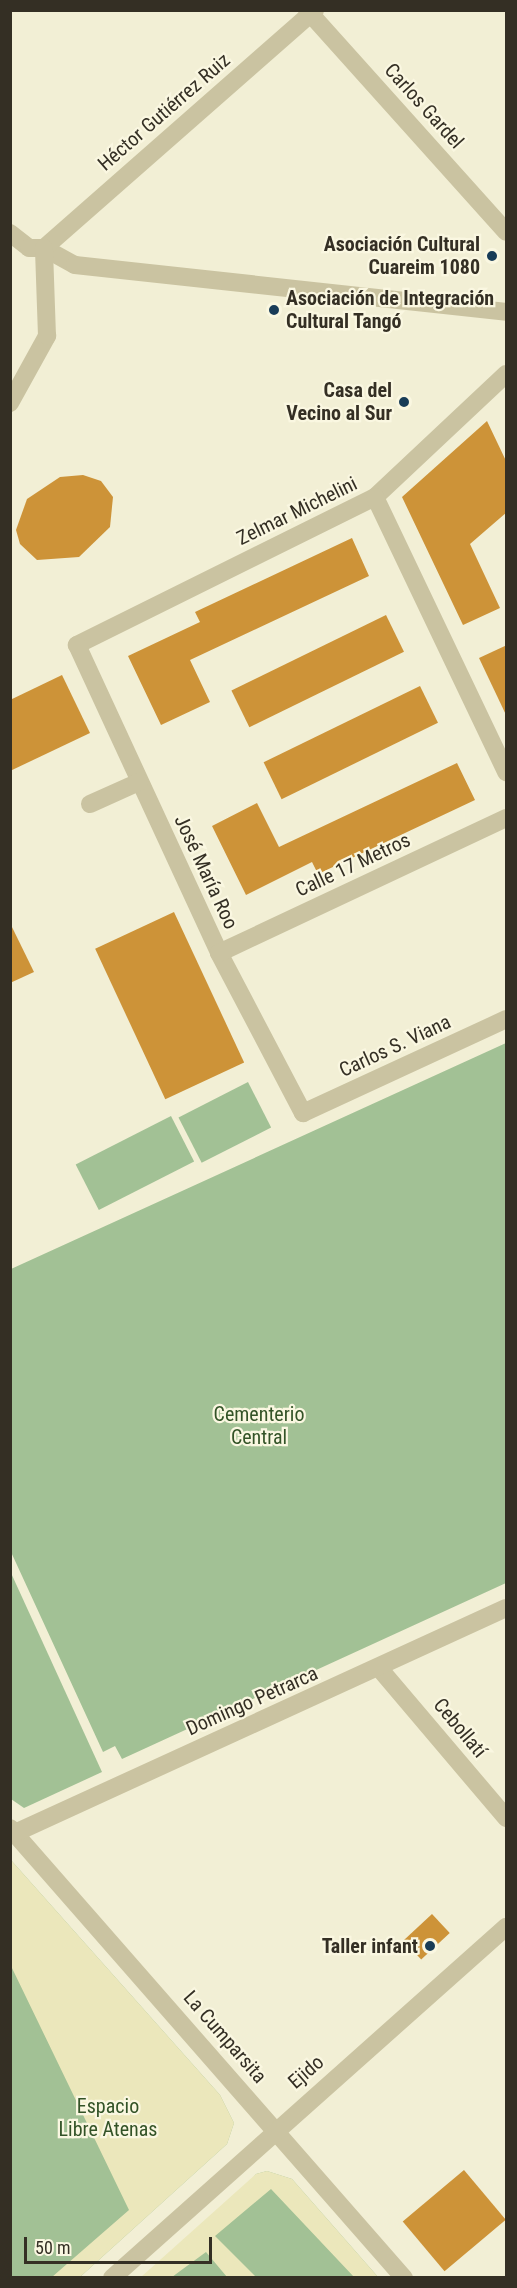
<!DOCTYPE html>
<html>
<head>
<meta charset="utf-8">
<style>
	body { margin:0 }
	#map { position:relative; width:517px; height:2288px; overflow:hidden; background:#f2efd5; font-family:"Roboto Condensed",sans-serif }
	div>[style] { position:absolute }
	.green>* { inset:0; background:#a2c195; transform-origin:0 0 }
	.plaza>* { inset:0; background:#ebe7bb }
	.building>* { inset:0; background:#cd9338; transform-origin:0 0 }
	.minor>* { height:18px; margin:-9px; padding:0 9px; transform-origin:9px; border-radius:9px; background:#cac3a1 }
	.dots>* { width:16px; height:16px; translate:-50% -50%; box-sizing:border-box; border:3px solid #faf7e1; border-radius:50% }
	span { translate:-50% -50%; white-space:nowrap; text-align:center; line-height:1.15; -webkit-text-stroke:4.5px #faf7e1; paint-order:stroke }
	.street-label { font-size:20px; color:#342f24 }
	.poi-label { font-size:20px; color:#342f24; font-weight:700 }
	.right { translate:-100% -50%; text-align:right }
	.left { translate:0 -50%; text-align:left }
	.park-label { font-size:20px; color:#335327 }
	.frame { position:absolute; inset:0; border:12px solid #342f24; pointer-events:none }
	.scale { position:absolute; left:24px; top:2237px; width:188px; height:27px; box-sizing:border-box; border:3px solid #342f24; border-top:0; padding-left:8px; font-size:18px; line-height:21px; white-space:nowrap; color:#342f24; -webkit-text-stroke:4px #faf7e1; paint-order:stroke }
</style>
</head>
<body>
<div id="map">
	<div class="green">
		<i style="clip-path:polygon(506px 1043px,506px 1583px,122px 1759px,115px 1746px,103px 1752px,11px 1552px,11px 1269px)"></i>
		<i style="left:248px;top:1082px;width:51px;height:78px;rotate:63deg"></i>
		<i style="left:171px;top:1116px;width:51px;height:107px;rotate:63deg"></i>
		<i style="clip-path:polygon(11px 1573px,102px 1772px,24px 1808px,11px 1799px)"></i>
		<i style="clip-path:polygon(10px 1859px,220px 2095px,234px 2123px,227px 2144px,80px 2277px,11px 2277px)"></i>
		<i style="clip-path:polygon(267px 2171px,292px 2179px,378px 2277px,172px 2277px,256px 2174px)"></i>
	</div>
	<div class="plaza">
		<i style="clip-path:polygon(10px 1859px,220px 2095px,234px 2123px,227px 2144px,80px 2277px,52px 2277px,129px 2210px,11px 1966px)"></i>
		<i style="clip-path:polygon(267px 2171px,292px 2179px,378px 2277px,354px 2277px,271px 2189px,215px 2236px,256px 2277px,227px 2277px,206px 2252px,172px 2277px,141px 2277px,256px 2174px)"></i>
	</div>
	<div class="building">
		<i style="clip-path:polygon(487px 421px,507px 463px,507px 512px,470px 544px,500px 608px,463px 625px,402px 497px)"></i>
		<i style="clip-path:polygon(83px 475px,101px 481px,113px 497px,110px 527px,79px 557px,37px 560px,20px 544px,16px 530px,27px 499px,60px 477px)"></i>
		<i style="clip-path:polygon(352px 538px,369px 576px,190px 660px,210px 702px,161px 725px,128px 656px,200px 622px,195px 612px)"></i>
		<i style="left:386px;top:615px;width:41px;height:172px;rotate:64deg"></i>
		<i style="clip-path:polygon(507px 645px,507px 717px,479px 658px)"></i>
		<i style="clip-path:polygon(62px 675px,90px 733px,10px 771px,10px 700px)"></i>
		<i style="left:420px;top:686px;width:41px;height:174px;rotate:64deg"></i>
		<i style="clip-path:polygon(457px 763px,475px 800px,318px 874px,312px 862px,246px 895px,212px 826px,257px 803px,279px 847px)"></i>
		<i style="left:174px;top:912px;width:166px;height:87px;rotate:65deg"></i>
		<i style="clip-path:polygon(10px 923px,34px 972px,10px 983px)"></i>
		<i style="left:432px;top:1914px;width:26px;height:39px;rotate:47deg"></i>
		<i style="left:464px;top:2170px;width:65px;height:80px;rotate:50deg"></i>
	</div>
	<div class="minor">
		<i style="left:307px;top:10px;width:298px;rotate:48.1deg"></i>
		<i style="left:10px;top:233px;width:24px;rotate:38deg"></i>
		<i style="left:29px;top:248px;width:15px"></i>
		<i style="left:44px;top:248px;width:35px;rotate:29deg"></i>
		<i style="left:75px;top:265px;width:434px;rotate:6.2deg"></i>
		<i style="left:44px;top:248px;width:361px;rotate:-41.3deg"></i>
		<i style="left:506px;top:374px;width:180px;rotate:136.8deg"></i>
		<i style="left:375px;top:497px;width:333px;rotate:153.6deg"></i>
		<i style="left:77px;top:645px;width:339px;rotate:65.2deg"></i>
		<i style="left:219px;top:953px;width:181px;rotate:62.3deg"></i>
		<i style="left:303px;top:1113px;width:224px;rotate:-24.8deg"></i>
		<i style="left:10px;top:403px;width:77px;rotate:-61.1deg"></i>
		<i style="left:47px;top:336px;width:88px;rotate:-92deg"></i>
		<i style="left:375px;top:497px;width:305px;rotate:64.5deg"></i>
		<i style="left:90px;top:804px;width:54px;rotate:-24.2deg"></i>
		<i style="left:219px;top:953px;width:317px;rotate:-25.2deg"></i>
		<i style="left:379px;top:1668px;width:197px;rotate:49.7deg"></i>
		<i style="left:10px;top:1828px;width:598px;rotate:48.8deg"></i>
		<i style="left:15px;top:1833px;width:540px;rotate:-24.62deg"></i>
		<i style="left:112px;top:2278px;width:528px;rotate:-41.7deg"></i>
	</div>
	<div class="dots">
		<i style="left:492px;top:256px;background:#183c57"></i>
		<i style="left:274px;top:310px;background:#183c57"></i>
		<i style="left:404px;top:402px;background:#183c57"></i>
		<i style="left:430px;top:1946px;background:#183c57"></i>
	</div>
	<div class="street-label">
		<span style="left:424px;top:106px;rotate:48deg">Carlos Gardel</span>
		<span style="left:164px;top:112px;rotate:-41deg">Héctor Gutiérrez Ruiz</span>
		<span style="left:297px;top:511px;rotate:-26deg">Zelmar Michelini</span>
		<span style="left:353px;top:865px;rotate:-25deg">Calle 17 Metros</span>
		<span style="left:206px;top:872px;rotate:65deg">José María Roo</span>
		<span style="left:395px;top:1046px;rotate:-25deg">Carlos S. Viana</span>
		<span style="left:252px;top:1701px;rotate:-24deg">Domingo Petrarca</span>
		<span style="left:460px;top:1728px;rotate:50deg">Cebollatí</span>
		<span style="left:225px;top:2037px;rotate:49deg">La Cumparsita</span>
		<span style="left:306px;top:2072px;rotate:-41deg">Ejido</span>
	</div>
	<div class="poi-label">
		<span class="right" style="left:480px;top:256px">Asociación Cultural<br>Cuareim 1080</span>
		<span class="left" style="left:286px;top:310px">Asociación de Integración<br>Cultural Tangó</span>
		<span class="right" style="left:392px;top:402px">Casa del<br>Vecino al Sur</span>
		<span class="right" style="left:418px;top:1946px">Taller infant</span>
	</div>
	<div class="park-label">
		<span style="left:259px;top:1426px">Cementerio<br>Central</span>
		<span style="left:108px;top:2118px">Espacio<br>Libre Atenas</span>
	</div>
	<div class="frame"></div>
	<div class="scale">50 m</div>
</div>
</body>
</html>
